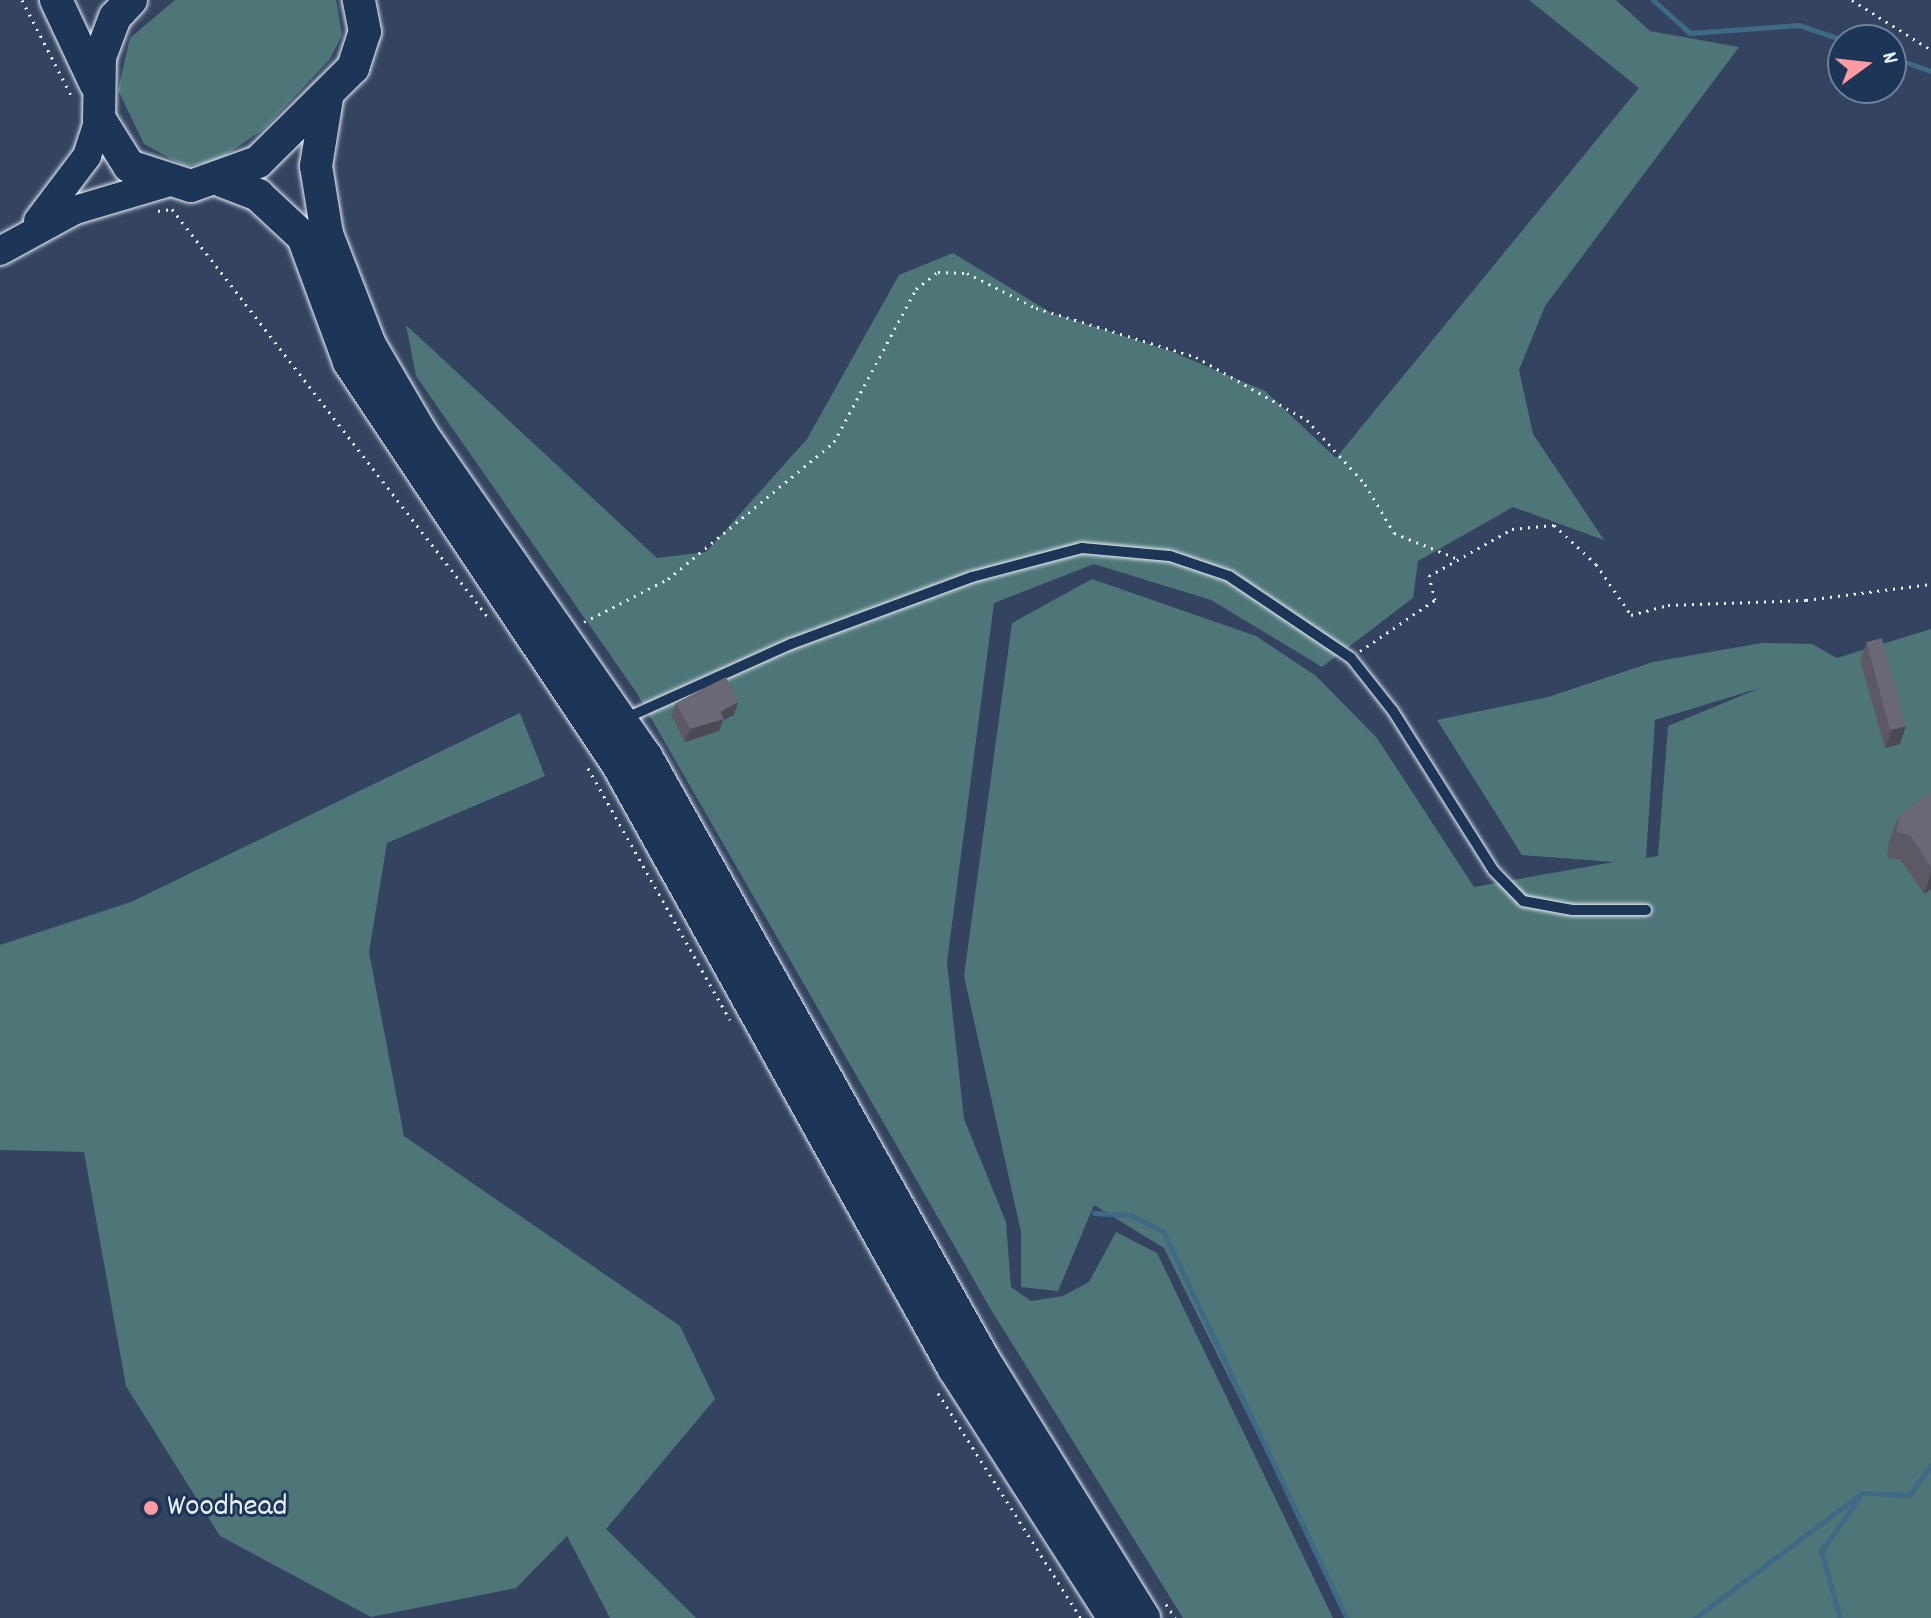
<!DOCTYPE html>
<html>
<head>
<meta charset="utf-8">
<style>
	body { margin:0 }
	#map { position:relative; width:1931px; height:1618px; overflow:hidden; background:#344460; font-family:Dekko,sans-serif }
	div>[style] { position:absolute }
	.green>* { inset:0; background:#4e7578 }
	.stream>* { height:5px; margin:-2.5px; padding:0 2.5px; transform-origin:2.5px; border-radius:2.5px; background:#3f6a85 }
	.path>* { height:3px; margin-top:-1.5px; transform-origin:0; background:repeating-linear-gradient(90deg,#e8f1f8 0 2px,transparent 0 8px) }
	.roads { filter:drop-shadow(0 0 2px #e8f1f8) drop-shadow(0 0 2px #e8f1f8) }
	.lane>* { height:10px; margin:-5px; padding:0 5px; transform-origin:5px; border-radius:5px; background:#1d3557 }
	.secondary>* { height:28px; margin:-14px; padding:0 14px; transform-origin:14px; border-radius:14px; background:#1d3557 }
	.primary>* { height:32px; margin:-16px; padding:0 16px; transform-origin:16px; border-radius:16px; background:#1d3557 }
	.wall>* { inset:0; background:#5c5965 }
	.shaded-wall>* { inset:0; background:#4b4953 }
	.building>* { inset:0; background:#6b6876; transform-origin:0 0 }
	.dots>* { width:22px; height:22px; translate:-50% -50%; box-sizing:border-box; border:4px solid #1d3557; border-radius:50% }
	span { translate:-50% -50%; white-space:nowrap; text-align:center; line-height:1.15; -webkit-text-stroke:6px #1d3557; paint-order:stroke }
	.poi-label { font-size:32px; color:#e8f1f8 }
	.left { translate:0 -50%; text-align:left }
	.north { position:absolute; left:1827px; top:24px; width:80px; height:80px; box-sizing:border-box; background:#1d3557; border:2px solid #6e8097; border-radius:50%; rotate:75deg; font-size:22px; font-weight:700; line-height:32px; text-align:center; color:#e8f1f8 }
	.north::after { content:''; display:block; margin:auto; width:28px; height:36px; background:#ff9aa2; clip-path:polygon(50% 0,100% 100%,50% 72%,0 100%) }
</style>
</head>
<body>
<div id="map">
	<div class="green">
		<i style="clip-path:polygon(175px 0,336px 0,342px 35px,330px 59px,265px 128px,216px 162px,184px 166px,144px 144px,118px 90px,130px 38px)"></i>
		<i style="clip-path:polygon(1529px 0,1616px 0,1650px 31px,1739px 47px,1545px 306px,1519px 370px,1533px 434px,1604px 540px,1513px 507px,1418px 561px,1413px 598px,1322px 667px,1211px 600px,1094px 564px,994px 603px,947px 962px,964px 1119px,1006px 1222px,1011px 1287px,1031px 1301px,1063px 1296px,1089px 1282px,1116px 1232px,1157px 1253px,1333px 1618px,1183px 1618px,990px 1308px,636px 692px,416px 376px,406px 325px,657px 558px,706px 552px,807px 439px,899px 275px,953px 253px,1051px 313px,1168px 350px,1265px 391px,1336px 458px,1639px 88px)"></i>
		<i style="clip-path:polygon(evenodd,1092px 579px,1256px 636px,1316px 676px,1377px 738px,1474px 887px,1614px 862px,1522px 855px,1437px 720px,1548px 697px,1653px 662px,1762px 643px,1812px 644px,1837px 658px,1931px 629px,1931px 1618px,1349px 1618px,1164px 1248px,1094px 1205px,1058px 1291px,1021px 1287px,1021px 1232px,964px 976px,1012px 623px,1092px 579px,1760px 688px,1668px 726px,1658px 856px,1646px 858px,1655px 720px,1760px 688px)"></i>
		<i style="clip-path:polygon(520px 713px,545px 776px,387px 843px,369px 952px,404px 1136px,680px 1326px,715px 1399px,606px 1529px,696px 1618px,610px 1618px,567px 1536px,516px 1588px,371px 1617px,220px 1536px,126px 1386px,84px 1152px,0 1150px,0 945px,131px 902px)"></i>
	</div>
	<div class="stream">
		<i style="left:1653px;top:0;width:50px;rotate:41.7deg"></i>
		<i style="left:1690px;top:33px;width:109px;rotate:-4.2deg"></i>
		<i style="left:1799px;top:25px;width:46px;rotate:18.8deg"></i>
		<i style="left:1891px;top:57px;width:42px;rotate:19.3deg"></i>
		<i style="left:1094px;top:1213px;width:36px;rotate:3deg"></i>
		<i style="left:1130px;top:1215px;width:37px;rotate:26deg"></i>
		<i style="left:1163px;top:1231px;width:429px;rotate:64.6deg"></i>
		<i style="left:1695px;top:1618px;width:209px;rotate:-36.8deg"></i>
		<i style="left:1862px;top:1493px;width:47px;rotate:2.4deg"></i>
		<i style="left:1909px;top:1495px;width:37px;rotate:-54deg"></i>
		<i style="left:1840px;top:1618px;width:70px;rotate:-105.8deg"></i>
		<i style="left:1821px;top:1551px;width:65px;rotate:-54.4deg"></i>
	</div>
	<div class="path">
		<i style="left:22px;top:0;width:111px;rotate:62.7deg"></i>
		<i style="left:1852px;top:0;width:93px;rotate:32.3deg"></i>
		<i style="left:158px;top:211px;width:14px;rotate:-8deg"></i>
		<i style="left:172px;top:209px;width:515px;rotate:52.26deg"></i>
		<i style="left:584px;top:622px;width:94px;rotate:-27.1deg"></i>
		<i style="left:668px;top:579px;width:215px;rotate:-39.5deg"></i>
		<i style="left:834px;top:442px;width:174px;rotate:-61.8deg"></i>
		<i style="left:916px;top:289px;width:28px;rotate:-38deg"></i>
		<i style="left:938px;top:272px;width:29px;rotate:2deg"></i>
		<i style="left:967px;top:273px;width:77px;rotate:26.9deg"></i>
		<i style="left:1036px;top:308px;width:167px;rotate:17deg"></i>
		<i style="left:1196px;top:357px;width:128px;rotate:29.6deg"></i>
		<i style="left:1307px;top:420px;width:86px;rotate:47.8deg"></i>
		<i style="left:1365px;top:484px;width:57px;rotate:59.4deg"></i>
		<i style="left:1394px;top:533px;width:69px;rotate:22.1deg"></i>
		<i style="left:1360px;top:651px;width:91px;rotate:-34.2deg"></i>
		<i style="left:1435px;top:600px;width:25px;rotate:-104deg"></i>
		<i style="left:1429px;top:576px;width:95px;rotate:-29.5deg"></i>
		<i style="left:1512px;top:529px;width:42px;rotate:-5.4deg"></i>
		<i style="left:1554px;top:525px;width:57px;rotate:42.9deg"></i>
		<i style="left:1596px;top:564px;width:62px;rotate:55.5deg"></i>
		<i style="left:1631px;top:615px;width:38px;rotate:-15deg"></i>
		<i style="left:1668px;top:605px;width:138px;rotate:-2.1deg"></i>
		<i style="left:1806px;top:600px;width:126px;rotate:-7.3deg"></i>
		<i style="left:588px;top:768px;width:289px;rotate:60.6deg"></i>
		<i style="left:938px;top:1393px;width:267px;rotate:57.6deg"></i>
		<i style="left:1166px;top:1604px;width:17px;rotate:57deg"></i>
	</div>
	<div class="roads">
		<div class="lane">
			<i style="left:624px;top:719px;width:183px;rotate:-24.2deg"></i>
			<i style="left:791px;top:644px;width:193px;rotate:-20.3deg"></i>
			<i style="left:972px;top:577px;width:114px;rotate:-14.8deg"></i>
			<i style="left:1082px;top:548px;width:88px;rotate:5.2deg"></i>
			<i style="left:1170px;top:556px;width:62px;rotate:18.7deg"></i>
			<i style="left:1229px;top:576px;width:147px;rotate:33.9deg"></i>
			<i style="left:1351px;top:658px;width:68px;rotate:51.6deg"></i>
			<i style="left:1393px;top:711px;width:188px;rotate:57.8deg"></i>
			<i style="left:1493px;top:870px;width:43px;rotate:45.9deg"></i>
			<i style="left:1523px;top:901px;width:50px;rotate:10.4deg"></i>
			<i style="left:1572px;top:910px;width:74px"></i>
		</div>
		<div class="secondary">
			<i style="left:38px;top:221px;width:81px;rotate:-53deg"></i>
			<i style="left:87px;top:156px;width:40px;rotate:-72deg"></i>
			<i style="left:0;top:251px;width:85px;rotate:-28.7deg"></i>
			<i style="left:75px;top:210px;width:95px;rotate:-16.5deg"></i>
		</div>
		<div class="primary">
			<i style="left:56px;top:0;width:92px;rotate:64.8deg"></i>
			<i style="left:131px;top:0;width:23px;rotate:133deg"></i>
			<i style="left:115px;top:17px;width:43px;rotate:110.6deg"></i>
			<i style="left:100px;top:57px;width:61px;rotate:90.9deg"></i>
			<i style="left:99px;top:118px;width:57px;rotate:58deg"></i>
			<i style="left:129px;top:166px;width:65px;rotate:17.9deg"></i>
			<i style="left:191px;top:186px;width:71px;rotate:-19.7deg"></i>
			<i style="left:258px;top:162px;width:134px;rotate:-44.7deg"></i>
			<i style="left:353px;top:68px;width:38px;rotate:-72deg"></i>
			<i style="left:365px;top:32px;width:33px;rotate:-101deg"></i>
			<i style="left:327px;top:98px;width:69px;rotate:99.2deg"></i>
			<i style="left:316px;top:166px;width:69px;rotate:80.8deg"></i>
			<i style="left:327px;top:234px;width:119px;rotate:68.8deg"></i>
			<i style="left:370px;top:345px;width:103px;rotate:59.7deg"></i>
			<i style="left:422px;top:434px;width:392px;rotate:55.2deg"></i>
			<i style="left:646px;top:756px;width:690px;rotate:60.76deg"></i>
			<i style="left:983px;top:1358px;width:306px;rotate:58.2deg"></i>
			<i style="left:222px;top:181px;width:39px;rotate:21deg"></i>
			<i style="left:258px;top:195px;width:62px;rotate:43deg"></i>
			<i style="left:303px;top:237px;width:133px;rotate:69.8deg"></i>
			<i style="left:349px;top:362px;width:487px;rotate:56.3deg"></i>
			<i style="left:619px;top:767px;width:689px;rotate:60.91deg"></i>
			<i style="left:954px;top:1369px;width:296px;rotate:57.3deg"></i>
		</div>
	</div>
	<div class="wall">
		<i style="clip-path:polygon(1867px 642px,1900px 744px,1885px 748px,1860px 660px)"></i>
		<i style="clip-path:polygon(676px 703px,734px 715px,723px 720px,719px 731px,685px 742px,671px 715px)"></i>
		<i style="clip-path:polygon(1931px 791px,1931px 889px,1924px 894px,1901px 860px,1887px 857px,1889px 841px,1899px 816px)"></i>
	</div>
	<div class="shaded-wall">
		<i style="clip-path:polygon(738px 702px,734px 715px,723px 720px,719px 731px,685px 742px,690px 729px)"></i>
		<i style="clip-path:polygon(1906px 726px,1900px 744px,1885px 748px,1892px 730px)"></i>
		<i style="clip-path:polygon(1931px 873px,1931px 889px,1924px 894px)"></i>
	</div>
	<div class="building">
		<i style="left:1882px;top:638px;width:91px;height:16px;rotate:75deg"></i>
		<i style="clip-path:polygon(726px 677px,738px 702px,720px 711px,724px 719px,690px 729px,676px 703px)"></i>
		<i style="clip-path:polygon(1931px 791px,1931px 867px,1910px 835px,1896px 832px,1899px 816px)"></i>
	</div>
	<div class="dots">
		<i style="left:151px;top:1508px;background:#ff9aa2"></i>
	</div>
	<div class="poi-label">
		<span class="left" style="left:167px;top:1508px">Woodhead</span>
	</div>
	<div class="north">N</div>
</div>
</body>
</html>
